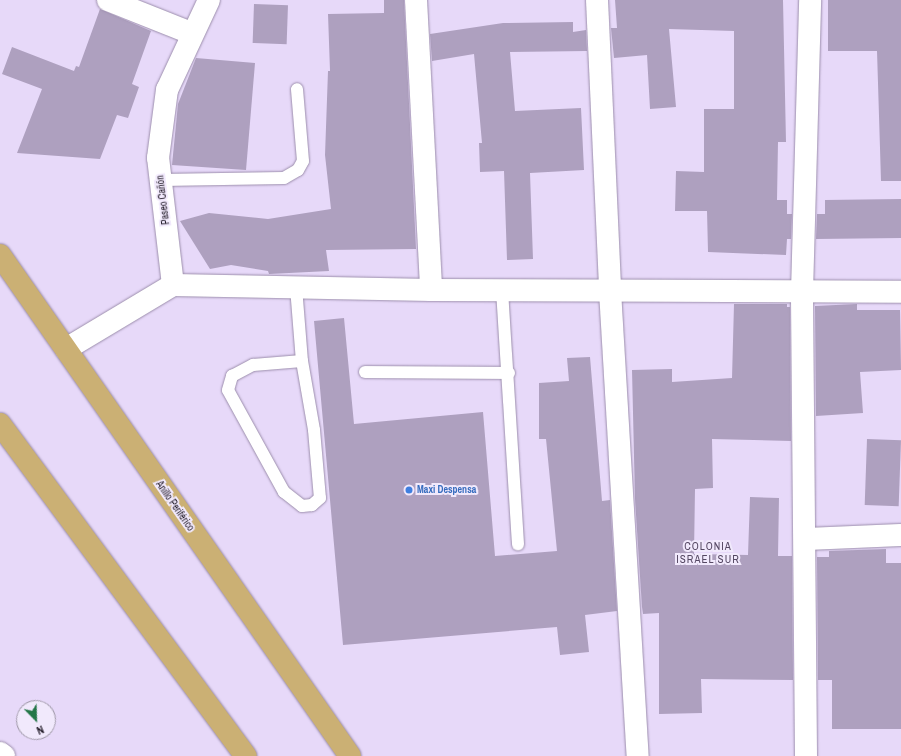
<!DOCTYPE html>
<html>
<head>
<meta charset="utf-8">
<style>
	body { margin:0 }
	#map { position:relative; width:901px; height:756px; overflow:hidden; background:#e7d9f9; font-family:"Archivo Narrow",sans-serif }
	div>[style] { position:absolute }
	.building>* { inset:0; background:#aea0bf; transform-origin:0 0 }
	.roads { filter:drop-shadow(0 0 1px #9c8eac) drop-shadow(0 0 1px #9c8eac) }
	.service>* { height:12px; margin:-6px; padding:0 6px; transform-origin:6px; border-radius:6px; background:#fff }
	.minor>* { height:22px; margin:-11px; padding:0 11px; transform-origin:11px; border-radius:11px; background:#fff }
	.tertiary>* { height:22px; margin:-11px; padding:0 11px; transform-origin:11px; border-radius:11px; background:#fff }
	.trunk>* { height:22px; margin:-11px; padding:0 11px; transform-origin:11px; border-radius:11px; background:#cbb074 }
	.dots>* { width:11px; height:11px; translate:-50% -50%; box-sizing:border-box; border:2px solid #f1e9fc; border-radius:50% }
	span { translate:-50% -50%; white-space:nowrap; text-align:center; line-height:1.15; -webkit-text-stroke:4px #f1e9fc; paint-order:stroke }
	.street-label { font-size:10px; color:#211b27 }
	.shop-label { font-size:10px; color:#366cbe; font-weight:700 }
	.left { translate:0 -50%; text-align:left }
	.neighbourhood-label { font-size:11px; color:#554863; letter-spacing:1px }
	.north { position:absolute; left:16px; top:700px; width:40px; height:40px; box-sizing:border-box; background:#f1e9fc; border:1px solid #9e97a7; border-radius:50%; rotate:157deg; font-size:11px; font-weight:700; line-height:16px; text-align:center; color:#211b27 }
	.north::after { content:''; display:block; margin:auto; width:14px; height:18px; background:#247648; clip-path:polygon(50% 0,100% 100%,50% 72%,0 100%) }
</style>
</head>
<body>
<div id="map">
	<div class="building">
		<i style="clip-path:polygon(384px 0,404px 0,416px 249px,326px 250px,329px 271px,269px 274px,268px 271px,231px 265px,210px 269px,180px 221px,209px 213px,268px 219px,331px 209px,325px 155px,328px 71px,330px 71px,328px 14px,384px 13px)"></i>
		<i style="clip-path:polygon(615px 0,783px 0,786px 142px,778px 142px,777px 200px,787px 200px,787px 214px,792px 214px,791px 239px,787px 239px,786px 255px,708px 252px,707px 211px,675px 211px,676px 171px,704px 172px,704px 109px,734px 109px,734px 31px,669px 29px,676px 107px,650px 109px,647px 55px,614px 58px,611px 28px,617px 28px)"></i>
		<i style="clip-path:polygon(828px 0,901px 0,901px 181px,881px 181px,877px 51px,828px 51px)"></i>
		<i style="left:254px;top:4px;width:34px;height:39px;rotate:2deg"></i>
		<i style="clip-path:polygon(100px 9px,151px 31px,132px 84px,139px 87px,128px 118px,117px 115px,100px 159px,17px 153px,42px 89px,2px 74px,12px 47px,74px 71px,76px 66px,79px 67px)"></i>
		<i style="clip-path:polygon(573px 22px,573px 32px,586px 30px,587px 51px,510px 52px,515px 111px,581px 108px,584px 170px,530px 173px,533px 259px,507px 260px,504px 171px,480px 172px,479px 143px,482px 143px,474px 54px,432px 61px,430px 34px,503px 23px)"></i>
		<i style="clip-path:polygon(196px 58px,255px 63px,246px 170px,172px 165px,178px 104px)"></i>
		<i style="clip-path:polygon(901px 199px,901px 238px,816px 239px,817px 214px,825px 214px,825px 200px)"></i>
		<i style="clip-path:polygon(734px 304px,787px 304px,787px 307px,790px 307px,791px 441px,712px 439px,713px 488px,695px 489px,694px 554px,748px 555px,750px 497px,779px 498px,778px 556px,792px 556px,793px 680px,701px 679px,702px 713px,659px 714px,659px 613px,643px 614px,642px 607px,635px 499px,632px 370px,672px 369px,672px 382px,732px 378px)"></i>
		<i style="clip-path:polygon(857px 304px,857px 310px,900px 310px,901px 370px,860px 372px,863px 413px,816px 416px,815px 306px)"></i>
		<i style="clip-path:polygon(344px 318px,354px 424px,483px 412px,495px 556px,557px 551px,546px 439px,539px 439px,539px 383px,569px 381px,567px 358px,590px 357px,602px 501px,610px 500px,617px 611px,585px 615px,589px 652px,560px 655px,557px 627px,343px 645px,314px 321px)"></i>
		<i style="left:867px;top:439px;width:34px;height:66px;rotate:2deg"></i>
		<i style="clip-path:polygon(886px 549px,886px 563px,901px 563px,901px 729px,832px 729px,832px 680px,818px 680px,817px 557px,829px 557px,829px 551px)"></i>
	</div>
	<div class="roads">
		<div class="service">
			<i style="left:161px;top:180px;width:123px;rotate:-0.9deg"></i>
			<i style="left:284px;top:178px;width:16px;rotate:-30deg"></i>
			<i style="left:298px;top:170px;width:10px;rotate:-61deg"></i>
			<i style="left:303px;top:161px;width:72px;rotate:-94.8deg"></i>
			<i style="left:296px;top:287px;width:74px;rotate:85.4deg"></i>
			<i style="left:302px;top:361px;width:70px;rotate:80.1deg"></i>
			<i style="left:314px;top:430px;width:68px;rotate:85deg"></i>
			<i style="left:320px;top:498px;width:11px;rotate:139deg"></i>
			<i style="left:312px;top:505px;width:10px;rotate:174deg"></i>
			<i style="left:302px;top:506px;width:23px;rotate:-142deg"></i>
			<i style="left:284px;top:492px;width:116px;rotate:-118.8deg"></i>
			<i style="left:228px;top:390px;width:15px;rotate:-74deg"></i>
			<i style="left:232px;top:376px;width:24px;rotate:-28deg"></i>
			<i style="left:253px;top:365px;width:49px;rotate:-4.7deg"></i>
			<i style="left:502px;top:290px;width:255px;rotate:86.4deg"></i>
			<i style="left:365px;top:372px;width:144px;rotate:0.4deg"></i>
		</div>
		<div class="minor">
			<i style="left:108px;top:0;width:89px;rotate:21.7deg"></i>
			<i style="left:416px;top:0;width:290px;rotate:87deg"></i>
			<i style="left:597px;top:0;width:291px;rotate:87.4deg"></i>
			<i style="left:610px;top:291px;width:466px;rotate:86.6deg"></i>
			<i style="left:806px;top:539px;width:95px;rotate:-2.4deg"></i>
			<i style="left:0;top:753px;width:5px;rotate:37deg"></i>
			<i style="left:806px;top:756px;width:464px;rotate:-90.5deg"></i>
			<i style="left:802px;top:292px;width:292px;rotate:-88.4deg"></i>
		</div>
		<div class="tertiary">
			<i style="left:173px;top:285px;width:258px;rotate:1.1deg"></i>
			<i style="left:431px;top:290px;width:470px;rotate:0.2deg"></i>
			<i style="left:173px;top:285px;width:128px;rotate:-96.7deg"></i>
			<i style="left:158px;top:158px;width:69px;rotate:-82.5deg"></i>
			<i style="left:167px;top:90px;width:99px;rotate:-65deg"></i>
			<i style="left:66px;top:349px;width:125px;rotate:-30.9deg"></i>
		</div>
		<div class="trunk">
			<i style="left:0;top:255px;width:611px;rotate:55.06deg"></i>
			<i style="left:0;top:424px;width:413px;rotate:53.5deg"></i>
		</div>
	</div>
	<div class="dots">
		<i style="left:409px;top:490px;background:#3f7fe0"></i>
	</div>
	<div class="street-label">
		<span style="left:163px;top:200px;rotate:-97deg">Paseo Cañón</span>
		<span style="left:175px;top:506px;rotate:55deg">Anillo Periférico</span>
	</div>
	<div class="shop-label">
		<span class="left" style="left:417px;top:490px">Maxi Despensa</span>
	</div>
	<div class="neighbourhood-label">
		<span style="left:708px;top:553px">COLONIA<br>ISRAEL SUR</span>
	</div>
	<div class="north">N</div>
</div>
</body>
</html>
